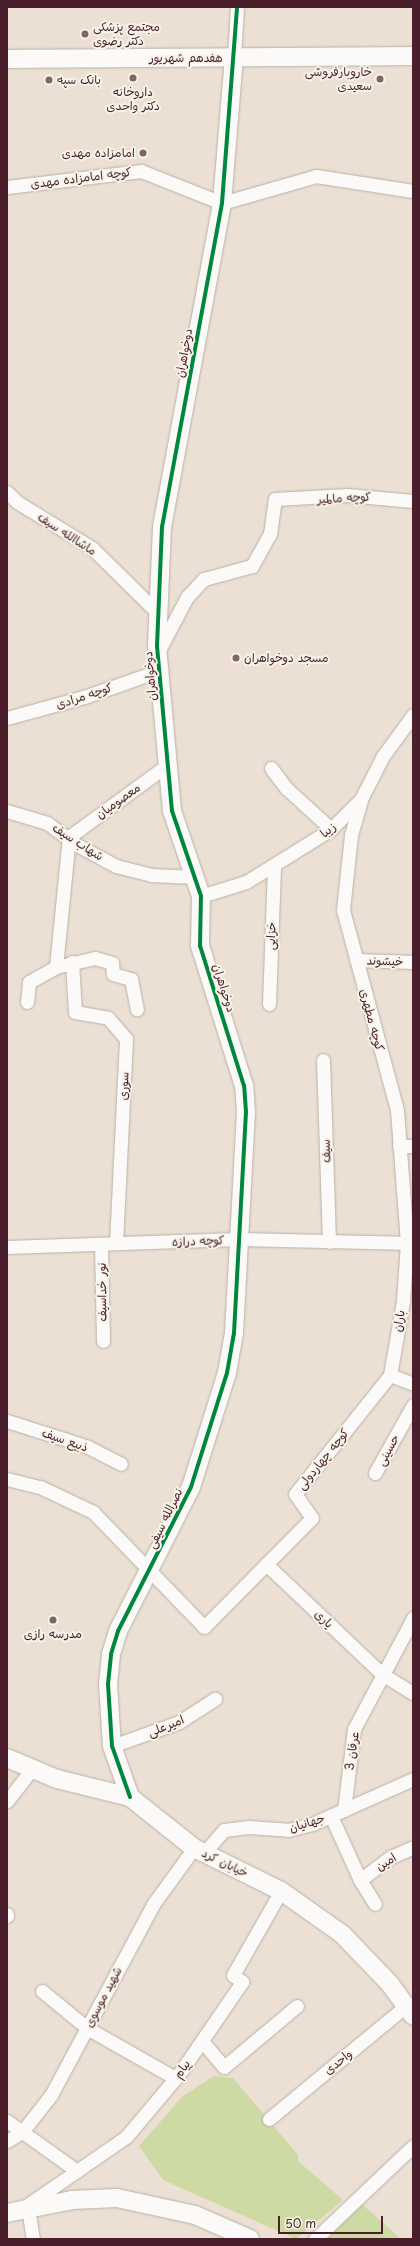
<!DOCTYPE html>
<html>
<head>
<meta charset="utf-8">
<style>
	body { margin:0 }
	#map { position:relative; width:420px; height:2246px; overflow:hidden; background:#ebe0d3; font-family:"Playpen Sans","Playpen Sans Arabic",sans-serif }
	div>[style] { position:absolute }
	.green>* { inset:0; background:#cddaa4 }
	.roads { filter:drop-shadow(0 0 1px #bbb0a9) drop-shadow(0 0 1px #bbb0a9) }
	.street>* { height:13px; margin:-6.5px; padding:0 6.5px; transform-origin:6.5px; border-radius:6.5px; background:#fcfaf8 }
	.secondary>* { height:18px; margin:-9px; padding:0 9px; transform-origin:9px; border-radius:9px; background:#fcfaf8 }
	.cycleway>* { height:4px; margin:-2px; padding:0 2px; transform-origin:2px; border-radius:2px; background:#00873e }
	.dots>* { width:11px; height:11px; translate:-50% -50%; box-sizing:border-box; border:2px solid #f7f3e8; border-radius:50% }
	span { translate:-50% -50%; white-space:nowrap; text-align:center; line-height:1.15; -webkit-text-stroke:4px #f7f3e8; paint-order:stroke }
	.poi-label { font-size:12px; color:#4a1f2b }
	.left { translate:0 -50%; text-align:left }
	.right { translate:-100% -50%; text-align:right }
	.street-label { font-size:12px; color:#4a1f2b }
	.frame { position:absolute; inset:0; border:8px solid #4a1f2b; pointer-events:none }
	.scale { position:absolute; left:278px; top:2216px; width:105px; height:18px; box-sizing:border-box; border:2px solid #4a1f2b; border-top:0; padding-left:5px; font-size:12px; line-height:14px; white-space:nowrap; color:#4a1f2b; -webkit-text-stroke:3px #f7f3e8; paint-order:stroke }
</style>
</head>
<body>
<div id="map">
	<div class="green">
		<i style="clip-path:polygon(214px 2076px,233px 2078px,298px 2155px,298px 2161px,343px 2200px,296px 2239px,163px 2180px,139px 2146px,183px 2096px)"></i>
		<i style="clip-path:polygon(361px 2203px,401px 2239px,328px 2239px)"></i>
	</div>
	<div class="roads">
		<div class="street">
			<i style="left:234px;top:57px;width:50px;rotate:-86.6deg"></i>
			<i style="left:7px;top:187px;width:135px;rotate:-6.8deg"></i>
			<i style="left:141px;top:171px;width:87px;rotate:21.6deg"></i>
			<i style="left:222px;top:203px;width:98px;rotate:-16deg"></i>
			<i style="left:316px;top:176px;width:98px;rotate:8.8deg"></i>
			<i style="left:7px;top:492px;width:14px;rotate:45deg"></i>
			<i style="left:17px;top:502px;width:88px;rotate:31.5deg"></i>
			<i style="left:92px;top:548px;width:94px;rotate:44.6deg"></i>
			<i style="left:159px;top:650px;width:60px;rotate:-62.2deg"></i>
			<i style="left:187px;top:597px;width:25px;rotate:-47deg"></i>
			<i style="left:204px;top:579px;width:50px;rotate:-15.2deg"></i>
			<i style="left:252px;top:566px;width:37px;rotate:-61deg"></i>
			<i style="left:270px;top:534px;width:35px;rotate:-82deg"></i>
			<i style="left:275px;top:499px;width:72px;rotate:-3.2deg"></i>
			<i style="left:347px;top:495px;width:66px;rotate:5.2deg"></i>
			<i style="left:7px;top:718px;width:80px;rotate:-15.3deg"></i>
			<i style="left:84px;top:697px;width:82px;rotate:-19.3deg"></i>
			<i style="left:271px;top:768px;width:25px;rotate:53deg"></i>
			<i style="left:286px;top:788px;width:61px;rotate:42.3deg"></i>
			<i style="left:7px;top:811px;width:42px;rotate:16.7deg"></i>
			<i style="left:47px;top:823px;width:39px;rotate:36deg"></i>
			<i style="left:79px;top:846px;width:42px;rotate:28.4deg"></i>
			<i style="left:116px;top:866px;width:36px;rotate:14deg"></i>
			<i style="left:151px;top:875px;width:45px;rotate:2.5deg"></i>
			<i style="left:201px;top:896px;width:47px;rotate:-17.3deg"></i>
			<i style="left:246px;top:882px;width:100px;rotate:-31.9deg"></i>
			<i style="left:331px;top:829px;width:42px;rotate:-45deg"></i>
			<i style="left:361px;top:799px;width:48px;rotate:-62.9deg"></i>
			<i style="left:383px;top:756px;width:51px;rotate:-53.8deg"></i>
			<i style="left:356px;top:960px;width:57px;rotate:2deg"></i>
			<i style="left:72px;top:962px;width:50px;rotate:86.6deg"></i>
			<i style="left:75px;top:1012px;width:34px;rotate:10deg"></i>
			<i style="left:108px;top:1018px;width:28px;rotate:49deg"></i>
			<i style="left:126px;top:1039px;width:204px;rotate:92.8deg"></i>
			<i style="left:56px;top:967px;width:131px;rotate:-84.3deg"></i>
			<i style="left:69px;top:837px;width:120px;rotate:-36.2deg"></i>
			<i style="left:27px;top:1002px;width:20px;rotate:-84deg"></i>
			<i style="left:29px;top:982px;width:31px;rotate:-29deg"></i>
			<i style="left:56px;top:967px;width:40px;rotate:-13deg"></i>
			<i style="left:95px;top:958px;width:18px;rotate:16deg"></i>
			<i style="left:112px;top:963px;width:11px;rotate:85deg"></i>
			<i style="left:113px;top:974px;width:19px;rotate:16deg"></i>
			<i style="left:131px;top:979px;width:31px;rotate:79deg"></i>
			<i style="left:269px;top:1004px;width:136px;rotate:-87.9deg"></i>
			<i style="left:323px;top:1060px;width:182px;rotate:88.1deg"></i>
			<i style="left:399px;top:1146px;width:14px"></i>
			<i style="left:101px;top:1244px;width:97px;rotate:88.8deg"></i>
			<i style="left:7px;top:1247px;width:231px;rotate:-2deg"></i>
			<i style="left:238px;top:1239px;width:175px;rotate:1.3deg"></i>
			<i style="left:390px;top:1375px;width:25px;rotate:21deg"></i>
			<i style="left:7px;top:1421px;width:83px;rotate:17.6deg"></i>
			<i style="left:86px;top:1446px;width:39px;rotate:27deg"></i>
			<i style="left:375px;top:1473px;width:78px;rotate:-60.8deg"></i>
			<i style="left:7px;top:1479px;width:34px;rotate:14deg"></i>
			<i style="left:40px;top:1487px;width:59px;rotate:25.3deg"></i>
			<i style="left:93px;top:1512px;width:160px;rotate:46deg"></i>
			<i style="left:204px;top:1627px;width:153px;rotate:-45.3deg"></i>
			<i style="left:312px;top:1518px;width:29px;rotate:-125deg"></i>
			<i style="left:295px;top:1494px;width:152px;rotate:-51.4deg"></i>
			<i style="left:390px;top:1375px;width:75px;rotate:-80deg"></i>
			<i style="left:403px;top:1301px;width:58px;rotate:-86.1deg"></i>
			<i style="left:407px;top:1243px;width:133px;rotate:-94.3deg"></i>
			<i style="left:397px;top:1110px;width:207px;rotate:-105.1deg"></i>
			<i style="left:343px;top:910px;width:75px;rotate:-83.9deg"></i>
			<i style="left:351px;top:835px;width:37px;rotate:-74deg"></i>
			<i style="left:266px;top:1564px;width:160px;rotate:43.5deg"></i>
			<i style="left:382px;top:1674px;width:36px;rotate:32deg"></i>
			<i style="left:112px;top:1746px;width:71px;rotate:-19.7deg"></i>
			<i style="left:179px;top:1722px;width:43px;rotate:-32.6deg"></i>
			<i style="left:7px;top:1801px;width:39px;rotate:-52deg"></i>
			<i style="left:344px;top:1810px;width:82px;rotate:-83deg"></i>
			<i style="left:354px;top:1729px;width:126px;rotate:-62deg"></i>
			<i style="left:331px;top:1816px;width:70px;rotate:65.6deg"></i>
			<i style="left:360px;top:1880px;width:28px;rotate:58deg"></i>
			<i style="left:204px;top:1853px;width:30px;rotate:-49deg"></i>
			<i style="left:224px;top:1830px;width:25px;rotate:-7deg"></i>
			<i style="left:249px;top:1827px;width:39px;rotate:4deg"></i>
			<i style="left:288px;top:1830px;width:25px;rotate:-14deg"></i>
			<i style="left:312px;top:1824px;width:111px;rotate:-24deg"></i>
			<i style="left:360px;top:1880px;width:39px;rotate:-37deg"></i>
			<i style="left:391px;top:1857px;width:24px;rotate:-24deg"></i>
			<i style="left:7px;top:1914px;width:2px;rotate:90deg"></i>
			<i style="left:42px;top:1991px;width:58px;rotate:39.4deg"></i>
			<i style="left:87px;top:2028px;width:101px;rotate:29.6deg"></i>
			<i style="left:202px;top:2041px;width:34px;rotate:50deg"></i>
			<i style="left:224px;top:2067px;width:95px;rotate:-39.9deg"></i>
			<i style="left:269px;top:2119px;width:179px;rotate:-39.6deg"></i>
			<i style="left:7px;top:2121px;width:86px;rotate:35.5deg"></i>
			<i style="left:7px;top:2141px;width:17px;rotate:-31deg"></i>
			<i style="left:22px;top:2132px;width:47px;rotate:-51.9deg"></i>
			<i style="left:51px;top:2095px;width:218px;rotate:-61.8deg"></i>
			<i style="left:154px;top:1903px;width:68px;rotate:-54deg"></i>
			<i style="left:23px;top:2208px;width:125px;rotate:-34.6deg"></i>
			<i style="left:126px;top:2137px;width:82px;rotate:-49.9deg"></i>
			<i style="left:179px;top:2074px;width:112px;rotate:-55.6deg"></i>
			<i style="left:242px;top:1982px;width:11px;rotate:-142deg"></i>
			<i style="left:233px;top:1975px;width:97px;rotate:-60.3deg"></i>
			<i style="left:28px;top:2208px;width:31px;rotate:81deg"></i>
			<i style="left:315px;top:2239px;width:135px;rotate:-43.5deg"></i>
		</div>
		<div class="secondary">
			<i style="left:7px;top:59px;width:406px;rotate:-0.4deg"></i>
			<i style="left:7px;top:1758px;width:54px;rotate:22.8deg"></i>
			<i style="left:57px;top:1779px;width:75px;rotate:13.9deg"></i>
			<i style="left:130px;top:1797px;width:82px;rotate:38.6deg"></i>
			<i style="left:194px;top:1848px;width:97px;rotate:26.3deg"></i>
			<i style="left:281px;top:1891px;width:75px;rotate:35.2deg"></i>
			<i style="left:342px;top:1934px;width:69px;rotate:46.2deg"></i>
			<i style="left:390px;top:1984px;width:39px;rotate:54deg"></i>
			<i style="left:130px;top:1797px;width:54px;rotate:-109.4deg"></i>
			<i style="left:112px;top:1746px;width:62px;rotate:-93.7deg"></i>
			<i style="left:108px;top:1684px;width:30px;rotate:-84deg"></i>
			<i style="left:111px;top:1654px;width:24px;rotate:-73deg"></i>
			<i style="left:118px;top:1631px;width:161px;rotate:-63.1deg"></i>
			<i style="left:191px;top:1487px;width:120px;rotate:-72.5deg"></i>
			<i style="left:227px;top:1373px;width:41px;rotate:-80.1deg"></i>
			<i style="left:234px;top:1333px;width:221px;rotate:-86.9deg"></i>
			<i style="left:246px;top:1112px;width:26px;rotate:-94deg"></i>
			<i style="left:244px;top:1086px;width:147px;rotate:-107.4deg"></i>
			<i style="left:200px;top:946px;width:50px;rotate:-88.9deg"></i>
			<i style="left:201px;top:896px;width:90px;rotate:-108.8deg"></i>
			<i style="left:172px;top:811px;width:166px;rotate:-95.2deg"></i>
			<i style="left:157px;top:646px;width:119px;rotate:-87.6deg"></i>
			<i style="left:162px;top:527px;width:330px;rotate:-79.5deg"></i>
			<i style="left:222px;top:203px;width:146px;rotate:-85.3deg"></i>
			<i style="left:7px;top:2213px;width:66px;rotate:-11.3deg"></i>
			<i style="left:72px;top:2200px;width:45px;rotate:-2.5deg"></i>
			<i style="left:117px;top:2198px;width:80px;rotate:12.3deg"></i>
			<i style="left:195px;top:2215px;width:60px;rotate:23.6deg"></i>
		</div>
	</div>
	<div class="cycleway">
		<i style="left:130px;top:1797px;width:54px;rotate:-109.4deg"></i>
		<i style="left:112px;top:1746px;width:62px;rotate:-93.7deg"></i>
		<i style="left:108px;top:1684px;width:30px;rotate:-84deg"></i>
		<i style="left:111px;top:1654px;width:24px;rotate:-73deg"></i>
		<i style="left:118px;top:1631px;width:161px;rotate:-63.1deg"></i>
		<i style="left:191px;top:1487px;width:120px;rotate:-72.5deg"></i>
		<i style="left:227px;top:1373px;width:41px;rotate:-80.1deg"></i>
		<i style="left:234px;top:1333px;width:221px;rotate:-86.9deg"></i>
		<i style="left:246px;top:1112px;width:26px;rotate:-94deg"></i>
		<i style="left:244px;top:1086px;width:147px;rotate:-107.4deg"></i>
		<i style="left:200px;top:946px;width:50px;rotate:-88.9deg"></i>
		<i style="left:201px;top:896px;width:90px;rotate:-108.8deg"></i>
		<i style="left:172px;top:811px;width:166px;rotate:-95.2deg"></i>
		<i style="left:157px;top:646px;width:119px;rotate:-87.6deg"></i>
		<i style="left:162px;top:527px;width:330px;rotate:-79.5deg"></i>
		<i style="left:222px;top:203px;width:197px;rotate:-85.6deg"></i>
	</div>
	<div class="dots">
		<i style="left:85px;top:34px;background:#826366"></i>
		<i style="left:133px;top:78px;background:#826366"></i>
		<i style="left:380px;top:79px;background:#826366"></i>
		<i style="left:49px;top:80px;background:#826366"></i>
		<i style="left:143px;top:153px;background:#826366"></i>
		<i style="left:236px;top:658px;background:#826366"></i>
		<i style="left:53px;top:1620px;background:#826366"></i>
	</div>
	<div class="poi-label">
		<span class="left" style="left:93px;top:34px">مجتمع پزشکی<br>دکتر رضوی</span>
		<span class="right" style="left:372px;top:79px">خاروبارفروشی<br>سعیدی</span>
		<span class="left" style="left:57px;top:80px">بانک سپه</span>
		<span style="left:133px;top:99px">داروخانه<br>دکتر واحدی</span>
		<span class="right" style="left:135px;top:153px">امامزاده مهدی</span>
		<span class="left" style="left:244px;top:658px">مسجد دوخواهران</span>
		<span style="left:53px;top:1634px">مدرسه رازی</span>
	</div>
	<div class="street-label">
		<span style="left:186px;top:58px">هفدهم شهریور</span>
		<span style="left:81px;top:178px;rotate:-7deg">کوچه امامزاده مهدی</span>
		<span style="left:184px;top:353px;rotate:-80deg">دوخواهران</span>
		<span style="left:344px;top:498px;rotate:-3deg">کوچه مالمیر</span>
		<span style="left:67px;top:534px;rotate:33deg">ماشاالله سیف</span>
		<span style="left:150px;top:676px;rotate:-95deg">دوخواهران</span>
		<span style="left:84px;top:696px;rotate:-18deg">کوچه مرادی</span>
		<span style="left:118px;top:801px;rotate:-36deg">معصومیان</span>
		<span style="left:328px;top:830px;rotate:-40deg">زیبا</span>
		<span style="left:78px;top:842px;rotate:33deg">شهاب سیف</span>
		<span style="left:271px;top:936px;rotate:-88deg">خزایی</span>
		<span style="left:385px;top:961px;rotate:2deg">خیشوند</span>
		<span style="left:224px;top:988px;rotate:72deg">دوخواهران</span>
		<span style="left:372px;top:1020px;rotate:75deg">کوچه مطهری</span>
		<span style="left:124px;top:1086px;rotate:-87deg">سوری</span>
		<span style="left:326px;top:1151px;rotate:-92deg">سیف</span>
		<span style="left:198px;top:1241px;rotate:-2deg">کوچه درازه</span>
		<span style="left:102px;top:1292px;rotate:-91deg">نور خداسیف</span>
		<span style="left:399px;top:1321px;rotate:-80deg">باران</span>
		<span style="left:65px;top:1440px;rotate:19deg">ذبیع سیف</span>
		<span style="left:388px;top:1450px;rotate:-61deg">حسینی</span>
		<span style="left:323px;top:1459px;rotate:-51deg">کوچه چهاردولی</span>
		<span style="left:165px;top:1518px;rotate:-64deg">نصرالله سیفی</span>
		<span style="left:324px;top:1619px;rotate:43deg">یاری</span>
		<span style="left:166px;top:1726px;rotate:-22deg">امیرعلی</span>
		<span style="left:352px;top:1751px;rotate:-81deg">عرفان 3</span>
		<span style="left:307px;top:1823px;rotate:-17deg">جهانیان</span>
		<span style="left:386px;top:1862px;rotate:-33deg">امین</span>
		<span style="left:225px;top:1863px;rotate:26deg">خیابان کرد</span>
		<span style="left:103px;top:1997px;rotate:-62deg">شهید موسوی</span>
		<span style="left:338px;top:2062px;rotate:-39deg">واحدی</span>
		<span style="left:182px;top:2069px;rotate:-54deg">پیام</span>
	</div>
	<div class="frame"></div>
	<div class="scale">50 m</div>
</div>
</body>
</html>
